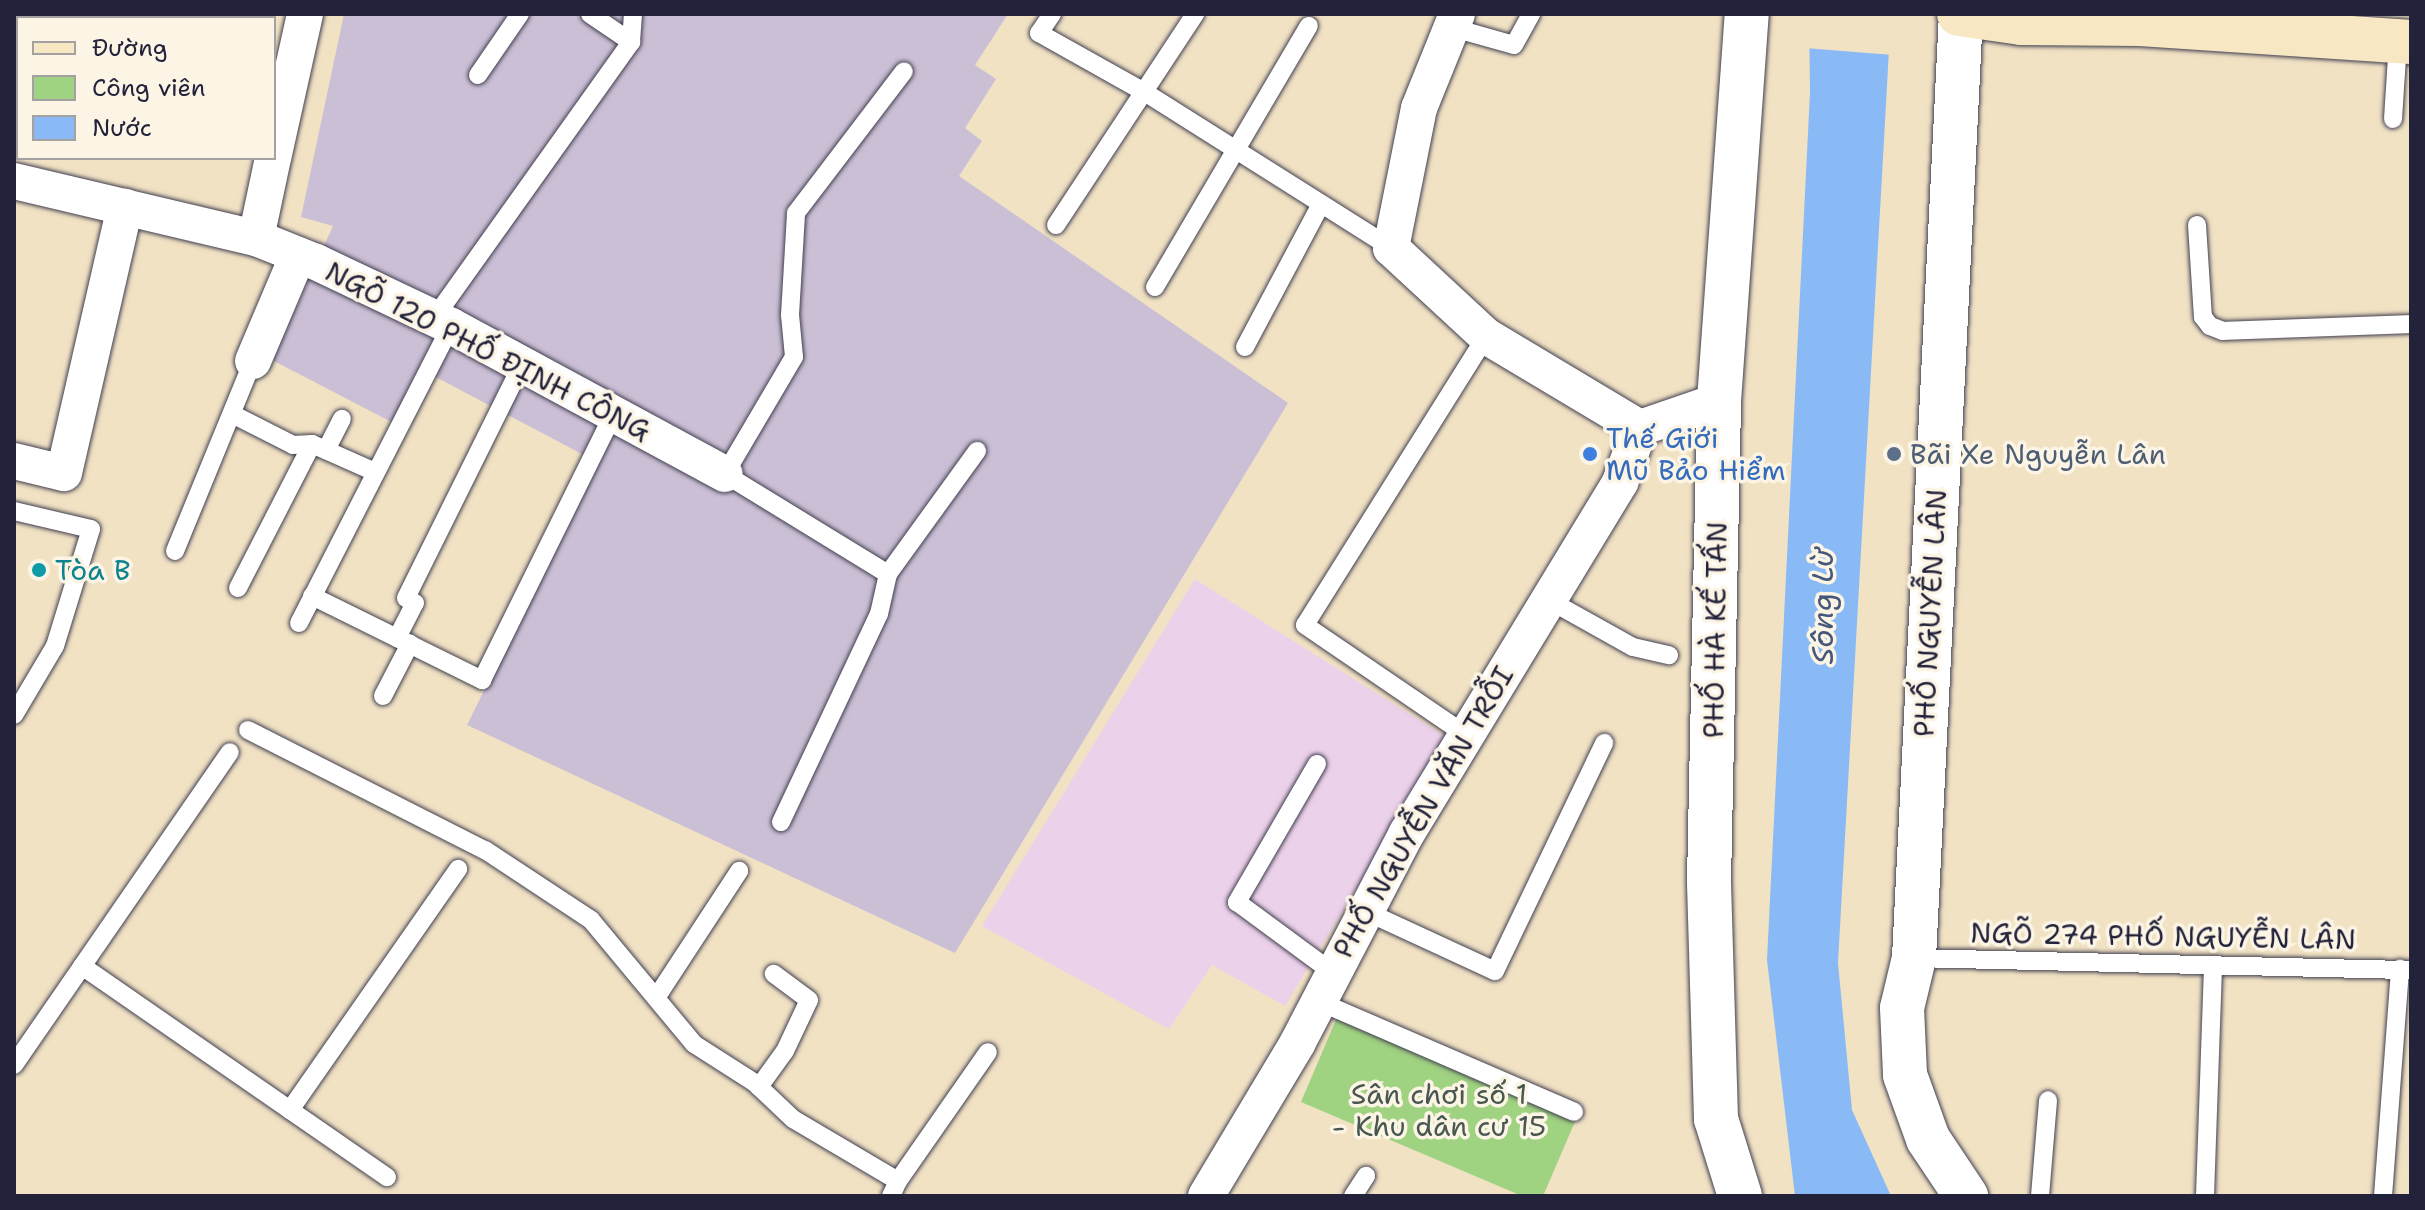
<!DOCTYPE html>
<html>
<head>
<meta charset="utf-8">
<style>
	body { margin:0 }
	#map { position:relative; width:2425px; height:1210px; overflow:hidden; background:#f1e2c4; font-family:"Shantell Sans",sans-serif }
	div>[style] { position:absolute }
	.built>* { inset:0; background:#ecd1ea }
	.industrial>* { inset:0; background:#cbbfd5 }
	.green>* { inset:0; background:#9fd281 }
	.water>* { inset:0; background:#8abaf6 }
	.pier>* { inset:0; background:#f1e2c4 }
	.roads { filter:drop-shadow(0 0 2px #413f50) drop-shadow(0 0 2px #413f50) }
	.service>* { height:18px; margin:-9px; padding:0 9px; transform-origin:9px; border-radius:9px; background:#fff }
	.minor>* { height:36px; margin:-18px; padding:0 18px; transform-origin:18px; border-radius:18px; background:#fff }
	.tertiary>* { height:44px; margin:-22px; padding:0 22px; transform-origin:22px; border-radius:22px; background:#fff }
	.secondary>* { height:44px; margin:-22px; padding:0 22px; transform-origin:22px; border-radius:22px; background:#f7e8c3 }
	.dots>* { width:22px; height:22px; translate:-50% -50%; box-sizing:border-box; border:4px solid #fcf5e5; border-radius:50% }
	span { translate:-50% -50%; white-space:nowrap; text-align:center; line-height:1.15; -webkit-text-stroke:7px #fcf5e5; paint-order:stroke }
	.street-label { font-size:28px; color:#22223b }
	.shop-label { font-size:28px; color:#366cbe }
	.left { translate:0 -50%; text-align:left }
	.service-label { font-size:28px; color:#4e5e75 }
	.culture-label { font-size:28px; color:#0d838f }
	.park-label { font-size:28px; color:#485750 }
	.water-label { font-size:30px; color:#46577c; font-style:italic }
	.frame { position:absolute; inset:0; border:16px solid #22223b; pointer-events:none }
	.legend { position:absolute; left:16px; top:16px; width:260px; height:144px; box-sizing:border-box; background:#fcf5e5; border:2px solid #a5a1a1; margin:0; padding:10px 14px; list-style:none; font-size:24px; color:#22223b }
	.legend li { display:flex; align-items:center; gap:16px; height:40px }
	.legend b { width:40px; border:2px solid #a5a1a1 }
</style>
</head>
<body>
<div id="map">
	<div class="built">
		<i style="clip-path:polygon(1195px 579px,1448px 738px,1285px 1006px,1212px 965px,1169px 1029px,982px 926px)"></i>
	</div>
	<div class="industrial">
		<i style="clip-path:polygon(344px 14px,1008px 14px,975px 65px,996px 79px,965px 128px,982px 141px,959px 176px,1288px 403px,955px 953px,467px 725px,597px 462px,432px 375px,405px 429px,272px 360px,333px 226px,301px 217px)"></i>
	</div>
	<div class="green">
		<i style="clip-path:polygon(1338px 1015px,1577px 1117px,1543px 1196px,1522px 1196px,1301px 1102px)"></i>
	</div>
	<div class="water">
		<i style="clip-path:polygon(1809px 14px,1891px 14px,1838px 963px,1852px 1110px,1891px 1196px,1795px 1196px,1767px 960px,1810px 92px)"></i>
	</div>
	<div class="pier">
		<i style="clip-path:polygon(1805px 14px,1895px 14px,1893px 55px,1805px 48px)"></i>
	</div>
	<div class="roads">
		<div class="service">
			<i style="left:590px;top:14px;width:50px;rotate:34.3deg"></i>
			<i style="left:1052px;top:14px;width:23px;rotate:124deg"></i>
			<i style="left:1039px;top:33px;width:123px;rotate:29.3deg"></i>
			<i style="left:1146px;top:93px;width:290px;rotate:32.3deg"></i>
			<i style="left:1450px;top:27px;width:66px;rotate:15.7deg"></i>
			<i style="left:1514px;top:45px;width:35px;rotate:-61deg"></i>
			<i style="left:478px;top:75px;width:74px;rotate:-55.5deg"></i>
			<i style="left:2393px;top:119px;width:78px;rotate:-86.3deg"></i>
			<i style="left:1056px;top:225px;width:253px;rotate:-56.6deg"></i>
			<i style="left:2197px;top:225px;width:92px;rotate:86.3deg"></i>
			<i style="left:2203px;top:317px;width:11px;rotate:52deg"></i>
			<i style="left:2210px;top:326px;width:14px;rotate:21deg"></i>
			<i style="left:2223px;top:331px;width:188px;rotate:-2.1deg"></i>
			<i style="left:1155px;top:287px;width:303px;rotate:-59.5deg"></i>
			<i style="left:435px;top:317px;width:338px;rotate:-54.5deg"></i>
			<i style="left:631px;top:42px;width:28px;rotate:-86deg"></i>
			<i style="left:1245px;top:347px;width:162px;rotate:-62deg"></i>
			<i style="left:232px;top:414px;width:68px;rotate:26.9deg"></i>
			<i style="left:293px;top:445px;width:19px;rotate:-3deg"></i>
			<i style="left:312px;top:444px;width:69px;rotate:24deg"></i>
			<i style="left:326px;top:450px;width:35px;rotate:-63deg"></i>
			<i style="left:14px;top:511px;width:79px;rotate:13.2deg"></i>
			<i style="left:91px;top:529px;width:122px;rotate:107.1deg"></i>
			<i style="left:55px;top:646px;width:80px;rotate:120.7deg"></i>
			<i style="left:175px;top:551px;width:205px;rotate:-67.7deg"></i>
			<i style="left:888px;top:574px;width:152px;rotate:-54.1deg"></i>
			<i style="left:238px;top:588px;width:162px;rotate:-62.8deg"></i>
			<i style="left:312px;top:596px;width:190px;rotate:26.3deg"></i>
			<i style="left:482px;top:680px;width:298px;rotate:-63.7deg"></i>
			<i style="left:1547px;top:599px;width:98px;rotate:29.2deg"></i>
			<i style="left:1633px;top:647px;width:37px;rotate:13deg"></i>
			<i style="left:299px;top:623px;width:334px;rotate:-62.9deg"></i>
			<i style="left:397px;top:638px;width:39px;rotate:-63deg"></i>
			<i style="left:415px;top:603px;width:10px;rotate:-151deg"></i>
			<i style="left:406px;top:598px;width:261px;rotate:-63.6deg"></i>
			<i style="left:383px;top:696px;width:59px;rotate:-62.6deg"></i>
			<i style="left:248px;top:730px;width:266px;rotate:26.9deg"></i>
			<i style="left:485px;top:850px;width:127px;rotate:33.4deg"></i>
			<i style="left:591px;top:920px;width:161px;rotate:50.3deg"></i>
			<i style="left:694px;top:1044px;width:72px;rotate:32.6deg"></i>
			<i style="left:755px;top:1083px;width:52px;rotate:43.5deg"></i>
			<i style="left:793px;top:1119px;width:122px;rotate:30.6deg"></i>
			<i style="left:898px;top:1181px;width:17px;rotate:115deg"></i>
			<i style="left:1466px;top:735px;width:195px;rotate:-145.7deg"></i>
			<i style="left:1305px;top:625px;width:341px;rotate:-57.9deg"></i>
			<i style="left:1317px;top:764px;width:160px;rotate:120.1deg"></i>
			<i style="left:1237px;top:902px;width:118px;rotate:36.4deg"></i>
			<i style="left:781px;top:822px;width:230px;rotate:-64.8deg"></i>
			<i style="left:879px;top:614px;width:41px;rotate:-77.3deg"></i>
			<i style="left:888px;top:574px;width:191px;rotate:-148.5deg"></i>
			<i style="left:725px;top:474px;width:136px;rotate:-59.5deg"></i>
			<i style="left:794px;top:357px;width:42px;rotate:-95.4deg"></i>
			<i style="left:790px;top:315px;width:102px;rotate:-86.6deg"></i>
			<i style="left:796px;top:213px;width:178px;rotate:-52.7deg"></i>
			<i style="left:1365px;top:911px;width:143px;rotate:24.8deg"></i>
			<i style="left:1495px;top:971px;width:253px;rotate:-64.4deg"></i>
			<i style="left:1914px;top:958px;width:497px;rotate:1.4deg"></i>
			<i style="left:82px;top:966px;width:371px;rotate:34.7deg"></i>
			<i style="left:656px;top:998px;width:152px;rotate:-56.8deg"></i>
			<i style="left:1318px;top:1001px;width:279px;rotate:23.4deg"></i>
			<i style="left:14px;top:1065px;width:380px;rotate:-55.4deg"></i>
			<i style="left:759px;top:1087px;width:44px;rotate:-54.2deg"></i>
			<i style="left:785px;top:1051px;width:56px;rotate:-64.8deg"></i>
			<i style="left:809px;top:1000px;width:44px;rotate:-143.4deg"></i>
			<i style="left:290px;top:1110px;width:294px;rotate:-55.1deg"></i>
			<i style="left:898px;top:1181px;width:157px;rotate:-55.1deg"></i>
			<i style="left:1353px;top:1196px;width:24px;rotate:-57deg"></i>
			<i style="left:2040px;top:1196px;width:96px;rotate:-85.2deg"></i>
			<i style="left:2205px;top:1196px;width:231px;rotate:-88deg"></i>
			<i style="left:2383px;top:1196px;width:228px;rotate:-85.7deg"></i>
		</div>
		<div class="minor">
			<i style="left:1457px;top:14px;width:101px;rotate:112deg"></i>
			<i style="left:1419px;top:108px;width:143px;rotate:101.3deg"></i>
			<i style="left:1391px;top:248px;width:129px;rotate:42.8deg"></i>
			<i style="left:1486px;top:336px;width:179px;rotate:30.9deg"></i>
			<i style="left:1640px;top:428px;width:83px;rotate:-18.9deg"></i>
			<i style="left:274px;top:154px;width:143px;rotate:-77.5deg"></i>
			<i style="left:14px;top:181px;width:249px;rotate:13.3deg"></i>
			<i style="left:256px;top:238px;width:65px;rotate:21.8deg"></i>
			<i style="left:316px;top:262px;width:149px;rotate:25.4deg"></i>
			<i style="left:451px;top:326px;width:311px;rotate:28.4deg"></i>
			<i style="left:256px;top:238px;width:82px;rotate:-78deg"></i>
			<i style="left:253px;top:361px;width:115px;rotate:-67deg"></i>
			<i style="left:14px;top:461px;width:51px;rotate:13.5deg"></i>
			<i style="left:64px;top:473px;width:273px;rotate:-77.1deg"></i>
			<i style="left:1206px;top:1196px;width:179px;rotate:-59.1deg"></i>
			<i style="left:1298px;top:1042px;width:236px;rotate:-62.5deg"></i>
			<i style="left:1407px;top:833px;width:411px;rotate:-58.7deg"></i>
			<i style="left:1620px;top:482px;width:58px;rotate:-69.7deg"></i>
		</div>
		<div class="tertiary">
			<i style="left:1961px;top:14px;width:945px;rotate:92.85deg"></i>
			<i style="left:1914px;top:958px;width:51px;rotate:103.5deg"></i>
			<i style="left:1902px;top:1008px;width:67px;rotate:87.4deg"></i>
			<i style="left:1905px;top:1075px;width:68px;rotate:70.2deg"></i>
			<i style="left:1928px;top:1139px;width:69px;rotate:56.3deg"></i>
			<i style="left:1740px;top:1196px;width:81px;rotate:-107.3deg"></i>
			<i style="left:1716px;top:1119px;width:237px;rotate:-91.7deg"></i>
			<i style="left:1709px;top:882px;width:481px;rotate:-88.8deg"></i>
			<i style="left:1719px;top:401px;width:388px;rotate:-85.9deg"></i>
		</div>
		<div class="secondary">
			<i style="left:1959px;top:14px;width:63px;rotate:8.3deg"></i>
			<i style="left:2021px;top:23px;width:119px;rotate:0.5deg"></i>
			<i style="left:2140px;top:24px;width:272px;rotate:3.8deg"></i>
		</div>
	</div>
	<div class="dots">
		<i style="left:1590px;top:454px;background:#3f7fe0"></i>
		<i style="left:1894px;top:454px;background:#5c6f8a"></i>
		<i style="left:39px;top:570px;background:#0f9aa8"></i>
	</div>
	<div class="street-label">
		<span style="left:488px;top:351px;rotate:27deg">NGÕ 120 PHỐ ĐỊNH CÔNG</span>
		<span style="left:1930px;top:613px;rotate:-87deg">PHỐ NGUYỄN LÂN</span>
		<span style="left:1715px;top:630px;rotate:-89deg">PHỐ HÀ KẾ TẤN</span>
		<span style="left:1423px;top:812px;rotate:-60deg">PHỐ NGUYỄN VĂN TRỖI</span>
		<span style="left:2163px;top:936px;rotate:1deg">NGÕ 274 PHỐ NGUYỄN LÂN</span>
	</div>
	<div class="shop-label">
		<span class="left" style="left:1606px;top:454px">Thế Giới<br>Mũ Bảo Hiểm</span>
	</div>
	<div class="service-label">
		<span class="left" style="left:1910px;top:454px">Bãi Xe Nguyễn Lân</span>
	</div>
	<div class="culture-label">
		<span class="left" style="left:55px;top:570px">Tòa B</span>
	</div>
	<div class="park-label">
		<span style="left:1439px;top:1110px">Sân chơi số 1<br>- Khu dân cư 15</span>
	</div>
	<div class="water-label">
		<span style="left:1823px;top:606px;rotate:-90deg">Sông Lừ</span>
	</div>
	<div class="frame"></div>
	<ul class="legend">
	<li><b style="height:10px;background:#f7e8c3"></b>Đường</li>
	<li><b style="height:22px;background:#9fd281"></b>Công viên</li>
	<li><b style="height:22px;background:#8abaf6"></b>Nước</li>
	</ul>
</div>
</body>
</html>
